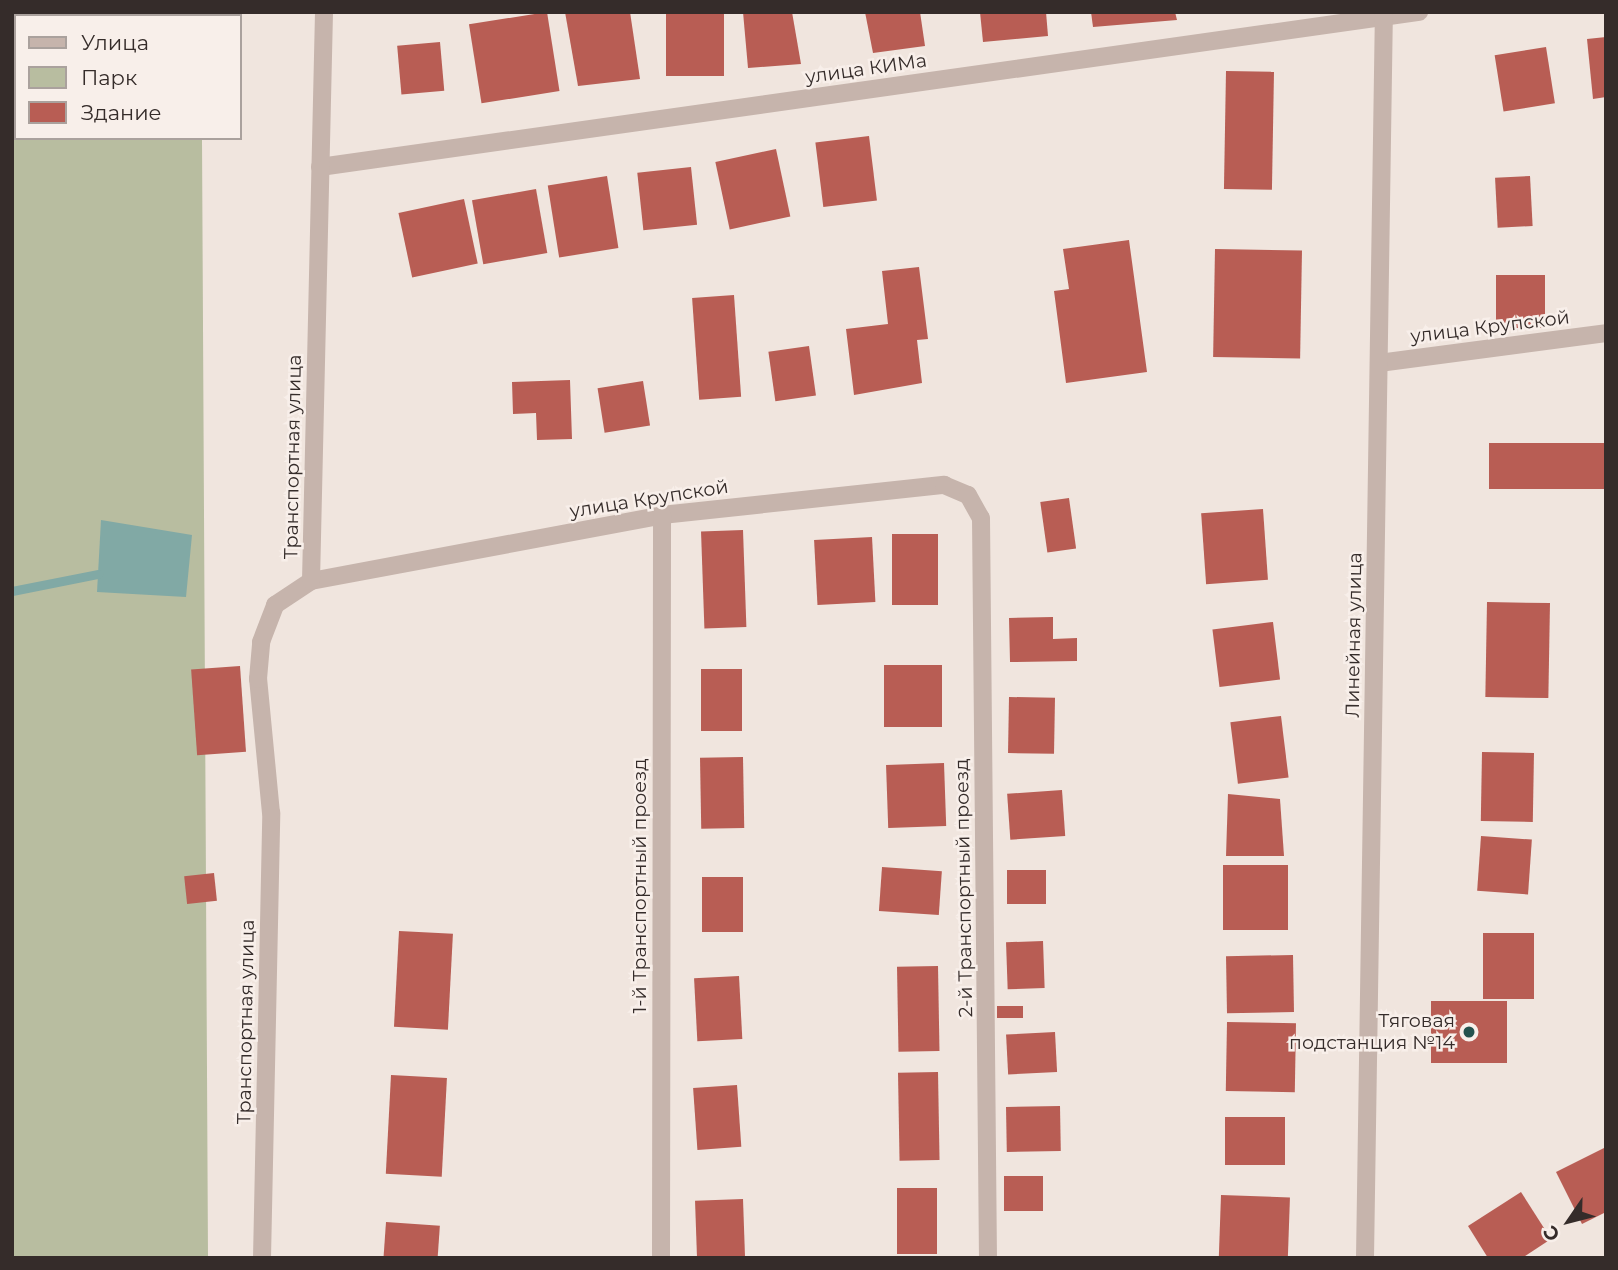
<!DOCTYPE html>
<html>
<head>
<meta charset="utf-8">
<style>
	body { margin:0 }
	#map { position:relative; width:1618px; height:1270px; overflow:hidden; background:#f0e5de; font-family:Montserrat,sans-serif }
	div>[style] { position:absolute }
	.green>* { inset:0; background:#b8bda0 }
	.water>* { inset:0; background:#81a9a5 }
	.stream>* { height:9px; margin:-4.5px; padding:0 4.5px; transform-origin:4.5px; border-radius:4.5px; background:#81a9a5 }
	.building>* { inset:0; background:#b85d54; transform-origin:0 0 }
	.minor>* { height:18px; margin:-9px; padding:0 9px; transform-origin:9px; border-radius:9px; background:#c6b4ac }
	.tertiary>* { height:18px; margin:-9px; padding:0 9px; transform-origin:9px; border-radius:9px; background:#c6b4ac }
	.dots>* { width:19px; height:19px; translate:-50% -50%; box-sizing:border-box; border:4px solid #f8efea; border-radius:50% }
	span { translate:-50% -50%; white-space:nowrap; text-align:center; line-height:1.15; -webkit-text-stroke:5px #f8efea; paint-order:stroke }
	.street-label { font-size:19px; color:#352c2a }
	.poi-label { font-size:19px; color:#352c2a }
	.right { translate:-100% -50%; text-align:right }
	.frame { position:absolute; inset:0; border:14px solid #352c2a; pointer-events:none }
	.legend { position:absolute; left:14px; top:14px; width:228px; height:126px; box-sizing:border-box; background:#f8efea; border:2px solid #aaa19d; margin:0; padding:9px 12px; list-style:none; font-size:21px; color:#352c2a }
	.legend li { display:flex; align-items:center; gap:14px; height:35px }
	.legend b { width:35px; border:2px solid #aaa19d }
	.north { position:absolute; left:1534px; top:1186px; width:70px; height:70px; -webkit-text-stroke:5px #f8efea; paint-order:stroke; rotate:235deg; font-size:19px; font-weight:700; line-height:28px; text-align:center; color:#352c2a }
	.north::after { content:''; display:block; margin:auto; width:24px; height:32px; background:#352c2a; clip-path:polygon(50% 0,100% 100%,50% 72%,0 100%) }
</style>
</head>
<body>
<div id="map">
	<div class="green">
		<i style="clip-path:polygon(12px 12px,202px 12px,16px 16px,16px 138px,202px 138px,208px 1258px,12px 1258px)"></i>
	</div>
	<div class="water">
		<i style="clip-path:polygon(101px 520px,192px 535px,186px 597px,97px 592px)"></i>
	</div>
	<div class="stream">
		<i style="left:12px;top:591px;width:88px;rotate:-11.2deg"></i>
	</div>
	<div class="building">
		<i style="left:547px;top:12px;width:80px;height:79px;rotate:81deg"></i>
		<i style="clip-path:polygon(565px 12px,630px 12px,640px 79px,578px 86px)"></i>
		<i style="left:666px;top:12px;width:58px;height:64px"></i>
		<i style="clip-path:polygon(743px 12px,792px 12px,801px 64px,748px 68px)"></i>
		<i style="clip-path:polygon(865px 12px,920px 12px,925px 46px,873px 53px)"></i>
		<i style="clip-path:polygon(980px 12px,1046px 12px,1048px 36px,983px 42px)"></i>
		<i style="clip-path:polygon(1091px 12px,1175px 12px,1177px 20px,1093px 27px)"></i>
		<i style="clip-path:polygon(1606px 37px,1606px 97px,1593px 99px,1587px 39px)"></i>
		<i style="left:440px;top:42px;width:49px;height:43px;rotate:85deg"></i>
		<i style="left:1546px;top:47px;width:57px;height:52px;rotate:81deg"></i>
		<i style="left:1226px;top:71px;width:48px;height:118px;rotate:1deg"></i>
		<i style="left:869px;top:136px;width:65px;height:54px;rotate:83deg"></i>
		<i style="left:776px;top:149px;width:69px;height:62px;rotate:78deg"></i>
		<i style="left:691px;top:167px;width:58px;height:54px;rotate:84deg"></i>
		<i style="left:607px;top:176px;width:73px;height:60px;rotate:81deg"></i>
		<i style="left:1530px;top:176px;width:50px;height:35px;rotate:87deg"></i>
		<i style="left:536px;top:189px;width:65px;height:65px;rotate:80deg"></i>
		<i style="left:464px;top:199px;width:66px;height:67px;rotate:78deg"></i>
		<i style="clip-path:polygon(1129px 240px,1147px 372px,1066px 383px,1054px 291px,1069px 289px,1063px 249px)"></i>
		<i style="left:1215px;top:249px;width:87px;height:108px;rotate:1deg"></i>
		<i style="clip-path:polygon(919px 267px,928px 339px,917px 340px,922px 383px,854px 395px,846px 329px,888px 324px,882px 271px)"></i>
		<i style="left:1496px;top:275px;width:49px;height:53px"></i>
		<i style="left:734px;top:295px;width:102px;height:42px;rotate:86deg"></i>
		<i style="left:809px;top:346px;width:50px;height:41px;rotate:82deg"></i>
		<i style="clip-path:polygon(570px 380px,572px 439px,537px 440px,536px 413px,513px 414px,512px 382px)"></i>
		<i style="left:643px;top:381px;width:45px;height:46px;rotate:81deg"></i>
		<i style="left:1606px;top:443px;width:46px;height:117px;rotate:90deg"></i>
		<i style="left:1069px;top:498px;width:51px;height:29px;rotate:82deg"></i>
		<i style="left:1263px;top:509px;width:71px;height:62px;rotate:86deg"></i>
		<i style="left:743px;top:530px;width:97px;height:42px;rotate:88deg"></i>
		<i style="left:892px;top:534px;width:46px;height:71px"></i>
		<i style="left:872px;top:537px;width:65px;height:58px;rotate:87deg"></i>
		<i style="left:1487px;top:602px;width:63px;height:95px;rotate:1deg"></i>
		<i style="clip-path:polygon(1053px 617px,1053px 639px,1077px 638px,1077px 661px,1010px 662px,1009px 618px)"></i>
		<i style="left:1273px;top:622px;width:58px;height:61px;rotate:83deg"></i>
		<i style="left:884px;top:665px;width:58px;height:62px"></i>
		<i style="left:240px;top:666px;width:86px;height:49px;rotate:86deg"></i>
		<i style="left:701px;top:669px;width:41px;height:62px"></i>
		<i style="left:1009px;top:697px;width:46px;height:56px;rotate:1deg"></i>
		<i style="left:1281px;top:716px;width:62px;height:51px;rotate:83deg"></i>
		<i style="left:1482px;top:752px;width:52px;height:69px;rotate:1deg"></i>
		<i style="left:743px;top:757px;width:71px;height:43px;rotate:89deg"></i>
		<i style="left:944px;top:763px;width:63px;height:58px;rotate:88deg"></i>
		<i style="left:1062px;top:790px;width:46px;height:55px;rotate:86deg"></i>
		<i style="clip-path:polygon(1228px 794px,1280px 799px,1284px 856px,1226px 856px)"></i>
		<i style="left:1481px;top:836px;width:51px;height:55px;rotate:4deg"></i>
		<i style="left:1223px;top:865px;width:65px;height:65px"></i>
		<i style="left:882px;top:867px;width:60px;height:44px;rotate:4deg"></i>
		<i style="left:1007px;top:870px;width:39px;height:34px"></i>
		<i style="left:214px;top:873px;width:28px;height:30px;rotate:84deg"></i>
		<i style="left:702px;top:877px;width:41px;height:55px"></i>
		<i style="left:399px;top:931px;width:54px;height:96px;rotate:3deg"></i>
		<i style="left:1483px;top:933px;width:51px;height:66px"></i>
		<i style="left:1043px;top:941px;width:47px;height:37px;rotate:88deg"></i>
		<i style="left:1293px;top:955px;width:57px;height:67px;rotate:89deg"></i>
		<i style="left:938px;top:966px;width:85px;height:41px;rotate:89deg"></i>
		<i style="left:739px;top:976px;width:63px;height:45px;rotate:87deg"></i>
		<i style="left:1431px;top:1001px;width:76px;height:62px"></i>
		<i style="left:1023px;top:1006px;width:12px;height:26px;rotate:90deg"></i>
		<i style="left:1227px;top:1022px;width:69px;height:69px;rotate:1deg"></i>
		<i style="left:1055px;top:1032px;width:40px;height:49px;rotate:87deg"></i>
		<i style="left:938px;top:1072px;width:88px;height:40px;rotate:89deg"></i>
		<i style="left:391px;top:1075px;width:56px;height:99px;rotate:3deg"></i>
		<i style="left:737px;top:1085px;width:62px;height:44px;rotate:86deg"></i>
		<i style="left:1060px;top:1106px;width:45px;height:54px;rotate:89deg"></i>
		<i style="left:1225px;top:1117px;width:60px;height:48px"></i>
		<i style="clip-path:polygon(1606px 1147px,1606px 1212px,1582px 1224px,1556px 1172px)"></i>
		<i style="left:1004px;top:1176px;width:39px;height:35px"></i>
		<i style="left:897px;top:1188px;width:40px;height:66px"></i>
		<i style="clip-path:polygon(1521px 1192px,1551px 1239px,1522px 1258px,1488px 1258px,1468px 1226px)"></i>
		<i style="left:1221px;top:1195px;width:69px;height:61px;rotate:2deg"></i>
		<i style="left:743px;top:1199px;width:59px;height:48px;rotate:88deg"></i>
		<i style="left:386px;top:1222px;width:54px;height:36px;rotate:4deg"></i>
	</div>
	<div class="minor">
		<i style="left:320px;top:167px;width:1110px;rotate:-8.03deg"></i>
		<i style="left:1379px;top:363px;width:229px;rotate:-7.5deg"></i>
		<i style="left:311px;top:581px;width:357px;rotate:-10.6deg"></i>
		<i style="left:662px;top:515px;width:284px;rotate:-6.1deg"></i>
		<i style="left:944px;top:485px;width:26px;rotate:23deg"></i>
		<i style="left:968px;top:495px;width:26px;rotate:61deg"></i>
		<i style="left:981px;top:518px;width:740px;rotate:89.46deg"></i>
		<i style="left:262px;top:1258px;width:445px;rotate:-88.8deg"></i>
		<i style="left:271px;top:813px;width:135px;rotate:-95.5deg"></i>
		<i style="left:258px;top:679px;width:37px;rotate:-85deg"></i>
		<i style="left:261px;top:642px;width:40px;rotate:-69deg"></i>
		<i style="left:275px;top:605px;width:43px;rotate:-33.7deg"></i>
		<i style="left:311px;top:581px;width:569px;rotate:-88.69deg"></i>
		<i style="left:661px;top:1258px;width:743px;rotate:-89.92deg"></i>
	</div>
	<div class="tertiary">
		<i style="left:1365px;top:1258px;width:1246px;rotate:-89.13deg"></i>
	</div>
	<div class="dots">
		<i style="left:1469px;top:1032px;background:#24524e"></i>
	</div>
	<div class="street-label">
		<span style="left:866px;top:69px;rotate:-8deg">улица КИМа</span>
		<span style="left:1490px;top:327px;rotate:-7deg">улица Крупской</span>
		<span style="left:293px;top:457px;rotate:-89deg">Транспортная улица</span>
		<span style="left:649px;top:499px;rotate:-9deg">улица Крупской</span>
		<span style="left:1354px;top:635px;rotate:-89deg">Линейная улица</span>
		<span style="left:640px;top:886px;rotate:-90deg">1-й Транспортный проезд</span>
		<span style="left:964px;top:888px;rotate:-91deg">2-й Транспортный проезд</span>
		<span style="left:246px;top:1022px;rotate:-89deg">Транспортная улица</span>
	</div>
	<div class="poi-label">
		<span class="right" style="left:1455px;top:1032px">Тяговая<br>подстанция №14</span>
	</div>
	<div class="frame"></div>
	<ul class="legend">
	<li><b style="height:9px;background:#c6b4ac"></b>Улица</li>
	<li><b style="height:19px;background:#b8bda0"></b>Парк</li>
	<li><b style="height:19px;background:#b85d54"></b>Здание</li>
	</ul>
	<div class="north">С</div>
</div>
</body>
</html>
